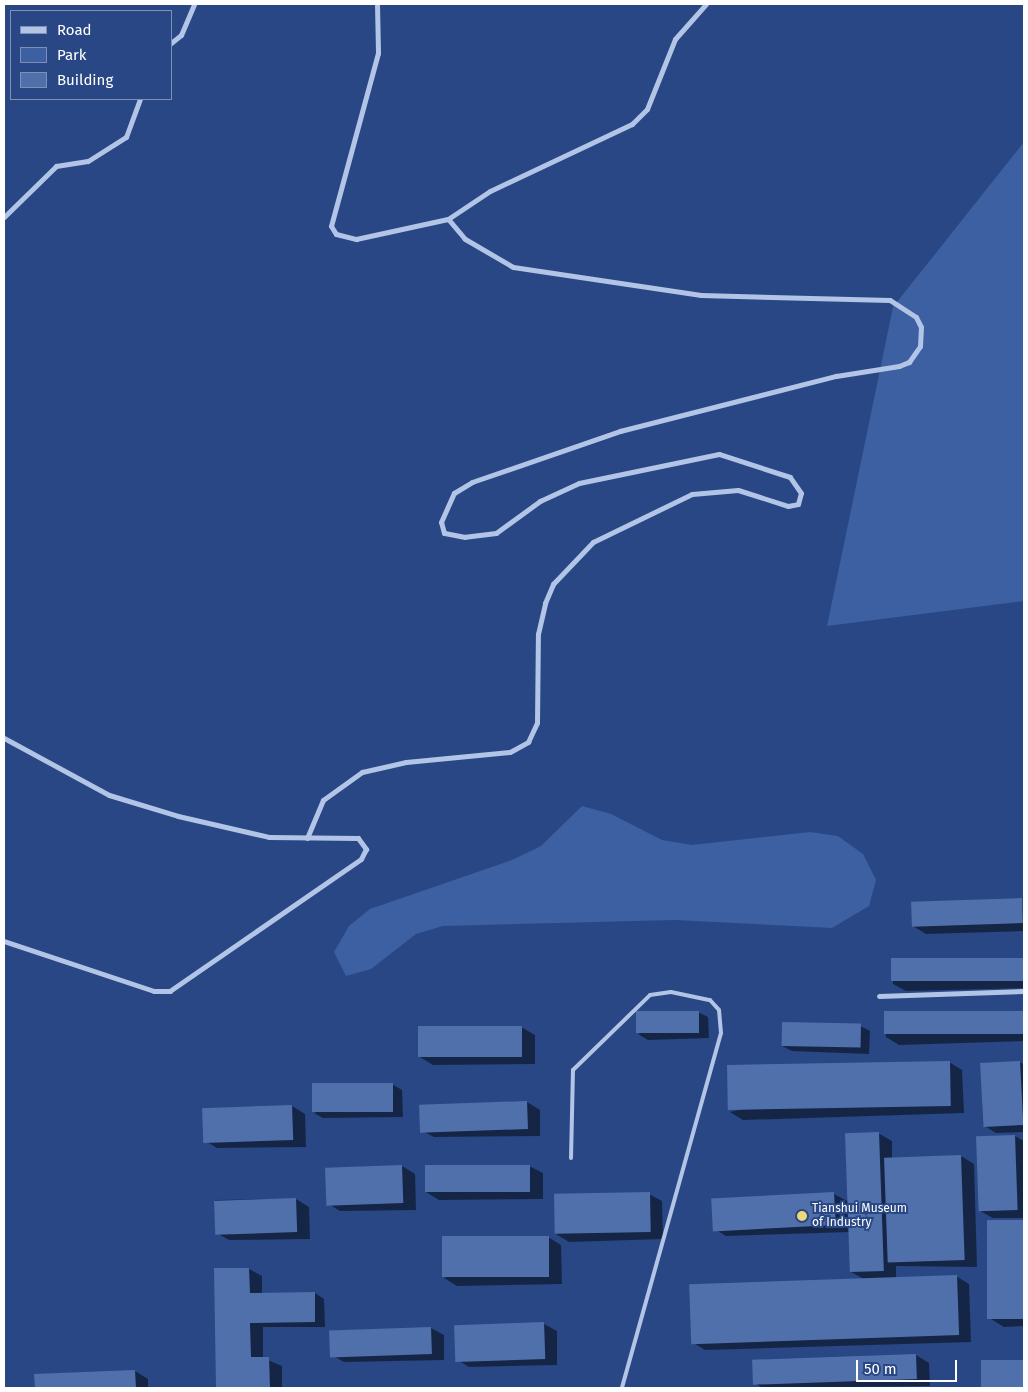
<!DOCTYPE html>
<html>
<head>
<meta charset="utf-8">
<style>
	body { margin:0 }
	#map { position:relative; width:1028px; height:1392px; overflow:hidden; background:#284784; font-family:"Fira Sans",sans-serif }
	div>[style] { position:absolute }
	.green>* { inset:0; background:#3c60a1 }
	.shadow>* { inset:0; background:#0007; transform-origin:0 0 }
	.building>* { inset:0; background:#5070ac; transform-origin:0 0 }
	.lane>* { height:4px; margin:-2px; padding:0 2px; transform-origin:2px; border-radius:2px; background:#b2c5e7 }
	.street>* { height:5px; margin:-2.5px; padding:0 2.5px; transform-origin:2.5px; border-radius:2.5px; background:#b2c5e7 }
	.dots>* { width:14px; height:14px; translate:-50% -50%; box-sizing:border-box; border:2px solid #284784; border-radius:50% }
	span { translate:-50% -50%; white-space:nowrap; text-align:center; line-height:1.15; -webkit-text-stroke:4px #284784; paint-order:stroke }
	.poi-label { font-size:12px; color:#fff }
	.left { translate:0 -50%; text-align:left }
	.frame { position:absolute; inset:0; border:5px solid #fff; pointer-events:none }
	.legend { position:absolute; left:10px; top:10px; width:162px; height:90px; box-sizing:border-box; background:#284784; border:1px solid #7e91b5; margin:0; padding:6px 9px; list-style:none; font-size:15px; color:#fff }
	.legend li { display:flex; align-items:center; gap:10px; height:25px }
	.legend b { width:25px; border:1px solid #7e91b5 }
	.scale { position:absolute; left:856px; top:1360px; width:101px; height:22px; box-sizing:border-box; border:2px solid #fff; border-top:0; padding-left:6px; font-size:15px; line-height:18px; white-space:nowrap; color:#fff; -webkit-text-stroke:4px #284784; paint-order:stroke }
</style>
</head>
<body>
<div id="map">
	<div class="green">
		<i style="clip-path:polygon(1024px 142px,1024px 601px,827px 626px,893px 307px)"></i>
		<i style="clip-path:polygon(582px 806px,611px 814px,662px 840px,692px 845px,810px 832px,838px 836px,863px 854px,876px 880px,869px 906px,832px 928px,675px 920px,443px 926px,416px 934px,371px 969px,346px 976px,334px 952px,349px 926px,370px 909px,512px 860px,541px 846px)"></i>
	</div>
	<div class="shadow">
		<i style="clip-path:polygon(1022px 899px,1024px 931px,926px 934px,913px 926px,912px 903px)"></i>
		<i style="clip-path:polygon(1024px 960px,1024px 988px,906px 991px,893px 984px,892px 963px)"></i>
		<i style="clip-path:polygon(698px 1012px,708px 1017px,709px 1038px,648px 1040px,638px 1034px)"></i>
		<i style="clip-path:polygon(1024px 1012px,1024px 1041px,899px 1045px,886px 1037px,885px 1017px)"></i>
		<i style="clip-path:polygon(860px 1026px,870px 1031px,869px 1054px,792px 1051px,782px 1046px)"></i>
		<i style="clip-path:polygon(521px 1027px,535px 1035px,535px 1064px,433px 1065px,420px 1057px)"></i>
		<i style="clip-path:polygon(949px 1062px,962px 1070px,964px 1113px,743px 1120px,730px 1112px)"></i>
		<i style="clip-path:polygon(1020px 1062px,1024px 1065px,1024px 1132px,996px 1133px,983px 1125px,981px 1064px)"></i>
		<i style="clip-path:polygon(392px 1084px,402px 1090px,403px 1117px,323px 1118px,314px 1113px)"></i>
		<i style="clip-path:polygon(527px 1102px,540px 1110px,540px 1136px,434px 1137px,420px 1130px)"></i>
		<i style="clip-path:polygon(292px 1106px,305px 1114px,306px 1147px,217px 1148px,204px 1140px)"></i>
		<i style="clip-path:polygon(878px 1133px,892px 1141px,892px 1158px,961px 1156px,974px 1164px,977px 1267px,896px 1266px,896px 1278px,956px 1276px,969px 1284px,971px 1342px,705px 1350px,692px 1342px,864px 1279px,851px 1272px,850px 1232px,726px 1236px,713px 1228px,834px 1194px,849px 1202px)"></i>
		<i style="clip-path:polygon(1015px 1136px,1024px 1141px,1024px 1218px,993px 1218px,980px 1211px)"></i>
		<i style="clip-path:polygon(402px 1166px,415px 1174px,416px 1210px,340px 1211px,327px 1203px)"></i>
		<i style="clip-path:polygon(529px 1166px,543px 1173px,543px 1199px,439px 1200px,426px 1192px)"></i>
		<i style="clip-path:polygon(649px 1194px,662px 1201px,663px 1239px,569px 1242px,556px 1234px)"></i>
		<i style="clip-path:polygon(296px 1199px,309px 1207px,310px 1239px,229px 1240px,215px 1232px,215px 1200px)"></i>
		<i style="clip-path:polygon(1024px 1221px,1024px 1326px,1004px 1327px,991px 1319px,988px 1222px)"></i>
		<i style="clip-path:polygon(548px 1237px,561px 1245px,562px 1284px,457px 1286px,444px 1278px)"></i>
		<i style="clip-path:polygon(215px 1269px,249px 1269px,262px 1276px,262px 1294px,315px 1293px,324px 1299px,325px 1327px,263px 1327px,263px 1358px,282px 1366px,282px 1388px,217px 1388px)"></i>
		<i style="clip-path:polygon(544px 1324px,557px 1331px,557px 1365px,469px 1367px,456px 1359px)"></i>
		<i style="clip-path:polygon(431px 1328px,444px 1335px,444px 1360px,344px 1362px,330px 1354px)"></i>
		<i style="clip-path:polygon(916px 1355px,929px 1363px,930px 1386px,763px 1388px,754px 1383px)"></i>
		<i style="left:983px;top:1361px;width:41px;height:27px"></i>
		<i style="clip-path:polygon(135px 1371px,148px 1379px,148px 1388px,36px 1388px,36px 1375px)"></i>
	</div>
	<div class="building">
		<i style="left:1022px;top:898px;width:25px;height:111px;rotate:88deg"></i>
		<i style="left:1024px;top:958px;width:23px;height:133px;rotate:90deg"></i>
		<i style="left:699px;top:1011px;width:22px;height:63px;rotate:90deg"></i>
		<i style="left:1024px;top:1011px;width:23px;height:140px;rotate:90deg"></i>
		<i style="left:782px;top:1022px;width:79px;height:24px;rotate:1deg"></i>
		<i style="left:522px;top:1026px;width:31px;height:104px;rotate:90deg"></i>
		<i style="left:950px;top:1061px;width:45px;height:223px;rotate:89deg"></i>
		<i style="left:1020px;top:1061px;width:64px;height:40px;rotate:87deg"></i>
		<i style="left:393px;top:1083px;width:29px;height:81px;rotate:90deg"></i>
		<i style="left:527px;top:1101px;width:28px;height:108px;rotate:88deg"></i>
		<i style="left:292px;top:1105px;width:35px;height:90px;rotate:88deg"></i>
		<i style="left:879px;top:1132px;width:139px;height:34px;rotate:88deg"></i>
		<i style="left:1015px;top:1135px;width:75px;height:39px;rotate:88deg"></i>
		<i style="left:961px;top:1155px;width:105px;height:77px;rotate:88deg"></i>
		<i style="left:402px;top:1165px;width:38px;height:77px;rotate:88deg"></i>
		<i style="left:530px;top:1165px;width:27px;height:105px;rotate:90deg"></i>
		<i style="left:650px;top:1192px;width:40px;height:96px;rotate:89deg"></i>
		<i style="left:834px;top:1192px;width:33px;height:123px;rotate:87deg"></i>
		<i style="left:296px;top:1198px;width:34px;height:82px;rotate:88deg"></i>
		<i style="left:1024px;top:1220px;width:99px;height:37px;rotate:90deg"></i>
		<i style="left:549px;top:1236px;width:41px;height:107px;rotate:90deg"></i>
		<i style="clip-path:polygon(214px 1268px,249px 1268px,250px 1293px,315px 1292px,315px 1322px,250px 1323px,251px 1357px,269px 1357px,270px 1388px,216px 1388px)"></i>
		<i style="left:957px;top:1275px;width:60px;height:268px;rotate:88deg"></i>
		<i style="left:544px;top:1322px;width:37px;height:90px;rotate:88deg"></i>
		<i style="left:431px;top:1327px;width:27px;height:102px;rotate:88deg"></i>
		<i style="left:916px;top:1354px;width:25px;height:164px;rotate:88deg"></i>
		<i style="left:981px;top:1360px;width:43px;height:28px"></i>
		<i style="clip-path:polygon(135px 1370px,136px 1388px,35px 1388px,34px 1374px)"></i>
	</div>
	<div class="lane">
		<i style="left:571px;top:1158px;width:88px;rotate:-88.7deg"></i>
		<i style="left:573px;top:1070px;width:107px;rotate:-44.2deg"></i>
		<i style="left:650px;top:995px;width:21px;rotate:-8deg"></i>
		<i style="left:671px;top:992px;width:40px;rotate:12deg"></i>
		<i style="left:710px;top:1000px;width:13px;rotate:48deg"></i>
		<i style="left:719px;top:1010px;width:23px;rotate:85deg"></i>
		<i style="left:721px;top:1033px;width:369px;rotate:105.6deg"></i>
	</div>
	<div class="street">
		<i style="left:377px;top:4px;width:49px;rotate:88.8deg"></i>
		<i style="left:378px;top:53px;width:179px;rotate:105.2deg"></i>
		<i style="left:331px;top:226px;width:9px;rotate:58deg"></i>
		<i style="left:336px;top:234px;width:21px;rotate:14deg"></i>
		<i style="left:356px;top:239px;width:94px;rotate:-12.3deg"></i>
		<i style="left:448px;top:219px;width:50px;rotate:-33.7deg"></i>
		<i style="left:490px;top:191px;width:157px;rotate:-25.3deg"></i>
		<i style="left:632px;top:124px;width:21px;rotate:-45deg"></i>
		<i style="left:647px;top:109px;width:75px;rotate:-68.2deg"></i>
		<i style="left:675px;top:39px;width:47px;rotate:-48.5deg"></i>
		<i style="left:171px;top:43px;width:13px;rotate:-39deg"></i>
		<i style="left:181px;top:35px;width:34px;rotate:-67deg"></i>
		<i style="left:4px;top:217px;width:73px;rotate:-44.4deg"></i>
		<i style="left:56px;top:166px;width:32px;rotate:-9deg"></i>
		<i style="left:88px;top:161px;width:45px;rotate:-32.3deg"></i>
		<i style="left:126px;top:137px;width:40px;rotate:-69.8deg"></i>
		<i style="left:4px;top:738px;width:119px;rotate:28.5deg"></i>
		<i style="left:109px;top:795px;width:72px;rotate:16.9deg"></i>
		<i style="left:178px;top:816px;width:93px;rotate:13deg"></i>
		<i style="left:269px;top:837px;width:89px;rotate:0.6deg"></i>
		<i style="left:358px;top:838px;width:14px;rotate:54deg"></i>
		<i style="left:366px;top:849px;width:11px;rotate:117deg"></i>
		<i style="left:361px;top:859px;width:232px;rotate:145.4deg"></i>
		<i style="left:170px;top:991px;width:16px;rotate:180deg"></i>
		<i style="left:154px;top:991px;width:158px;rotate:-161.6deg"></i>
		<i style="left:307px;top:838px;width:41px;rotate:-67.2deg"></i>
		<i style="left:323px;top:800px;width:48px;rotate:-35.7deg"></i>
		<i style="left:362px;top:772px;width:45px;rotate:-12.8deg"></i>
		<i style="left:406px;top:762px;width:104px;rotate:-5.5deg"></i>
		<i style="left:510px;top:752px;width:21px;rotate:-29deg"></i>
		<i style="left:528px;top:742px;width:21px;rotate:-65deg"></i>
		<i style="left:537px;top:723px;width:89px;rotate:-89.4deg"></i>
		<i style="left:538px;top:634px;width:32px;rotate:-77deg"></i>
		<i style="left:545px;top:603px;width:21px;rotate:-67deg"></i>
		<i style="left:553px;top:584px;width:58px;rotate:-46.4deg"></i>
		<i style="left:593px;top:542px;width:110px;rotate:-25.9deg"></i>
		<i style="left:692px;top:494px;width:46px;rotate:-5deg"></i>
		<i style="left:738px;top:490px;width:52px;rotate:17.7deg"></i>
		<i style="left:788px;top:506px;width:10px;rotate:-11deg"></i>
		<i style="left:798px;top:504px;width:11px;rotate:-75deg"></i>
		<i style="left:801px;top:493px;width:19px;rotate:-125deg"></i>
		<i style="left:790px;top:477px;width:75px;rotate:-162.1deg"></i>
		<i style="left:719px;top:454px;width:143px;rotate:168.3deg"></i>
		<i style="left:579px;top:483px;width:43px;rotate:155.2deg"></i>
		<i style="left:540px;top:501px;width:54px;rotate:144deg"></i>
		<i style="left:496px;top:533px;width:31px;rotate:173deg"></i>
		<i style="left:465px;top:537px;width:21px;rotate:-169deg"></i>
		<i style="left:444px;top:533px;width:11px;rotate:-105deg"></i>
		<i style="left:441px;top:522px;width:32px;rotate:-66deg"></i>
		<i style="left:454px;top:493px;width:21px;rotate:-31deg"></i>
		<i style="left:472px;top:482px;width:157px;rotate:-19deg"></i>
		<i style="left:620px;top:431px;width:223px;rotate:-14.3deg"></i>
		<i style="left:836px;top:376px;width:64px;rotate:-9deg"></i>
		<i style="left:899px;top:366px;width:11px;rotate:-22deg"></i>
		<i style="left:909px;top:362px;width:19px;rotate:-55deg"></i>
		<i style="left:920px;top:346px;width:19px;rotate:-87deg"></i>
		<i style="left:921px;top:327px;width:11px;rotate:-117deg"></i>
		<i style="left:916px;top:317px;width:31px;rotate:-147deg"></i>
		<i style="left:890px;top:300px;width:189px;rotate:-178.5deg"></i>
		<i style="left:701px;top:295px;width:190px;rotate:-171.5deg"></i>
		<i style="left:513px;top:267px;width:56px;rotate:-149.7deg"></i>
		<i style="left:465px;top:239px;width:26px;rotate:-130deg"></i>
		<i style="left:879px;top:996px;width:145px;rotate:-2deg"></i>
	</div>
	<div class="dots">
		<i style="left:802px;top:1216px;background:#efd878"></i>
	</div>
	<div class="poi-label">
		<span class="left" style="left:812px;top:1216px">Tianshui Museum<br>of Industry</span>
	</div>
	<div class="frame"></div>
	<ul class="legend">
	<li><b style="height:6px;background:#b2c5e7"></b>Road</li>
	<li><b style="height:14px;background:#3c60a1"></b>Park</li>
	<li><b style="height:14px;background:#5070ac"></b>Building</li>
	</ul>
	<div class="scale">50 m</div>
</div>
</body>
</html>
